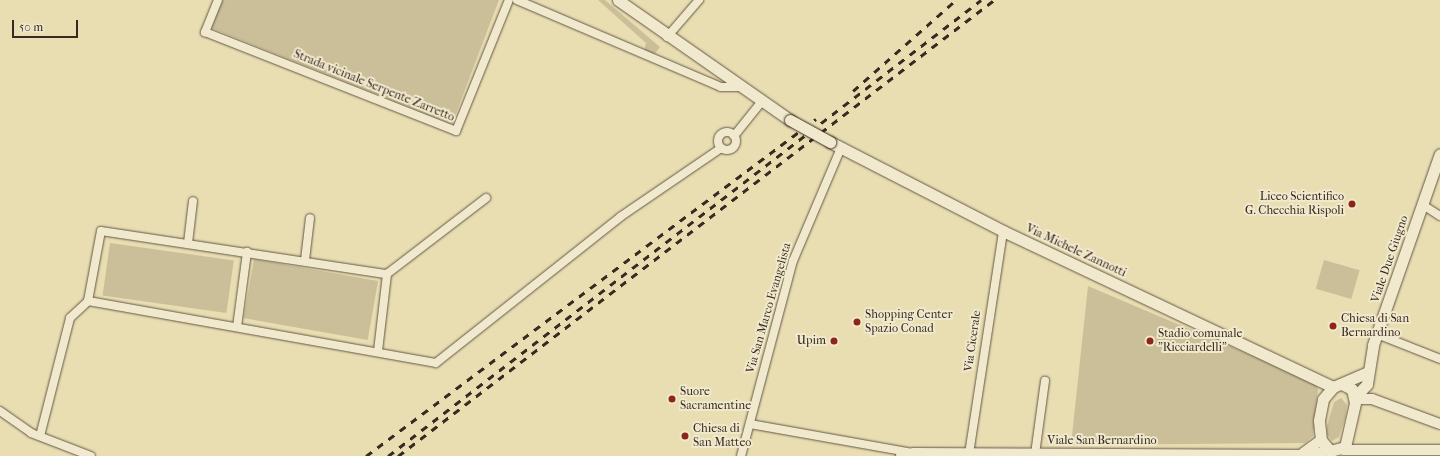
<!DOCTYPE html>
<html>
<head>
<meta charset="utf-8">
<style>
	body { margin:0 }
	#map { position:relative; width:1440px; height:456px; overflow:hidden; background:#e9ddb2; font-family:"IM FELL French Canon",serif }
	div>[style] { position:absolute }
	.green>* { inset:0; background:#cbbf99; transform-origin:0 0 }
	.roads { filter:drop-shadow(0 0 1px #645745) drop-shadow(0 0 1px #645745) }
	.minor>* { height:8px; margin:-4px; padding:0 4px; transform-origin:4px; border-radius:4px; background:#f1e9cd }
	.minor>.ring { margin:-4px; padding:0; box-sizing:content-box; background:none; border:8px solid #f1e9cd; border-radius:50% }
	.tertiary>* { height:10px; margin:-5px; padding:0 5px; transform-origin:5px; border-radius:5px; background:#f1e9cd }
	.secondary>* { height:11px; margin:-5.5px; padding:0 5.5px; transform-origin:5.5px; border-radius:5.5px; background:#f1e9cd }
	.rail>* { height:2.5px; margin-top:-1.25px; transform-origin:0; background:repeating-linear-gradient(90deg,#372a21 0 7px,transparent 0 14px) }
	.bridges { filter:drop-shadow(0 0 1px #372a21) drop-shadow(0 0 1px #372a21) }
	.secondary-bridge>* { height:11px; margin:-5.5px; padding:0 5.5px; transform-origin:5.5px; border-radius:5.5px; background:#f1e9cd }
	.dots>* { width:11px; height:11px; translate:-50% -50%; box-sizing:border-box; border:2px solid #f1e9cd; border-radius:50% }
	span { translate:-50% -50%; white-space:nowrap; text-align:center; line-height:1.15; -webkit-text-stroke:4px #f1e9cd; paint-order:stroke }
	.street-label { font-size:12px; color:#372a21 }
	.poi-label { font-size:12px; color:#372a21 }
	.right { translate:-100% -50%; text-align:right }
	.left { translate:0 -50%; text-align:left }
	.scale { position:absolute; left:12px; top:20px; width:66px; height:18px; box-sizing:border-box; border:2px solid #372a21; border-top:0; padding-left:5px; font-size:12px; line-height:14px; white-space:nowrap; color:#372a21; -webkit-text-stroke:3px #f1e9cd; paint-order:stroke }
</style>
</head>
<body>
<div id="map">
	<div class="green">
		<i style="clip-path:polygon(222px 0,499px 0,452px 124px,211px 28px)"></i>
		<i style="clip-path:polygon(598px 0,605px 0,660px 47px,654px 55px,644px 51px,646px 43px)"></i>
		<i style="left:110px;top:243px;width:125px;height:53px;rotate:8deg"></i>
		<i style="left:254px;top:259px;width:126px;height:60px;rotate:10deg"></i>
		<i style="left:1324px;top:260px;width:37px;height:30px;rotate:16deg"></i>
		<i style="clip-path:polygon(1088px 286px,1314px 382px,1318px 389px,1313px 436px,1305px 443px,1071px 445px)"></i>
		<i style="clip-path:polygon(1341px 398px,1347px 405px,1345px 418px,1339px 437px,1332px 441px,1326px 433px,1328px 422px,1334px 402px)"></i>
	</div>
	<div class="roads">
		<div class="minor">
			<i style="left:218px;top:0;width:35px;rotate:112deg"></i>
			<i style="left:205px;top:32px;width:270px;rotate:21.5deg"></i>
			<i style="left:456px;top:131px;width:141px;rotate:-68deg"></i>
			<i style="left:517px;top:0;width:222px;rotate:23.1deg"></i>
			<i style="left:721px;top:87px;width:19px"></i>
			<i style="left:667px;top:37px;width:49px;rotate:-49.1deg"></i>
			<i class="ring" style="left:718px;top:132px;width:10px;height:10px"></i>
			<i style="left:734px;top:136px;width:45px;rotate:-51.3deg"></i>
			<i style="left:1423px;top:205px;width:20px;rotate:33deg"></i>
			<i style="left:188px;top:243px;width:42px;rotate:-83.2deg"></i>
			<i style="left:305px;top:260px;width:42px;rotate:-83.2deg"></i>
			<i style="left:88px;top:301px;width:71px;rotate:-79.5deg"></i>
			<i style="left:101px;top:231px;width:289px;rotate:8.6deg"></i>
			<i style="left:237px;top:327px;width:76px;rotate:-82.4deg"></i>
			<i style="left:1377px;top:334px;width:68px;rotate:21.6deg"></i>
			<i style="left:378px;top:351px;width:78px;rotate:-83.3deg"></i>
			<i style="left:387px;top:274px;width:125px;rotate:-37.5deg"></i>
			<i style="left:0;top:411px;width:38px;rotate:35deg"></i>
			<i style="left:31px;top:433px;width:64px;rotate:21deg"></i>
			<i style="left:750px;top:424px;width:165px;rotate:10.1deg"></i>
			<i style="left:40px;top:436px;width:122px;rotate:-75.7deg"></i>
			<i style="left:70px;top:318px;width:25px;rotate:-43deg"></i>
			<i style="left:88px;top:301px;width:353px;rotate:10.1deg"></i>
			<i style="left:436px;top:363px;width:235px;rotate:-38.4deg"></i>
			<i style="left:620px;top:217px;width:122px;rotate:-34.3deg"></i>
			<i style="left:969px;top:454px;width:226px;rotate:-81.3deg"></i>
			<i style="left:1035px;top:454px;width:74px;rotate:-82.2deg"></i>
			<i style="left:741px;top:456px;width:202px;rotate:-75.1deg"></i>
			<i style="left:793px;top:261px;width:123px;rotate:-67deg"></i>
		</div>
		<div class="tertiary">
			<i style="left:1355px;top:399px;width:17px"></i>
			<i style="left:1372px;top:399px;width:72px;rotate:20.2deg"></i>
			<i style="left:1343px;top:450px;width:97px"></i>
			<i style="left:1303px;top:453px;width:22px;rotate:-36deg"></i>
			<i style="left:901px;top:456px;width:13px;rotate:-13deg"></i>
			<i style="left:914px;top:453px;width:397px;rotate:0.3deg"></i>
			<i style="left:1311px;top:455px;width:18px;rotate:-16deg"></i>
		</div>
		<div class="secondary">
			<i style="left:618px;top:0;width:210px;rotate:34.9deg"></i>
			<i style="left:830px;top:142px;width:195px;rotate:27.2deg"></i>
			<i style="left:1003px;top:231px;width:365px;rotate:25.3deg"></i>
			<i style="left:1342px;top:384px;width:11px;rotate:27deg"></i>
			<i style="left:1352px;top:389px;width:14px;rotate:78deg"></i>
			<i style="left:1355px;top:403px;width:45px;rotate:102.8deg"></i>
			<i style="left:1345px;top:447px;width:16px;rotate:165deg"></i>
			<i style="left:1330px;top:451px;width:14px;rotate:-129deg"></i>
			<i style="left:1321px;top:440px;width:20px;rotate:-96deg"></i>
			<i style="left:1319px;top:420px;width:21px;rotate:-79deg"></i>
			<i style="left:1323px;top:399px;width:16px;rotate:-50deg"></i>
			<i style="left:1333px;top:387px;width:38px;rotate:-23deg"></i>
			<i style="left:1356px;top:396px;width:16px;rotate:-47deg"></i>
			<i style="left:1367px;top:384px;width:39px;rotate:-81deg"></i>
			<i style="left:1373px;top:345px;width:202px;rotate:-70.7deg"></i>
		</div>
	</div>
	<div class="rail">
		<i style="left:853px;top:91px;width:137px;rotate:-41.5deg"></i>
		<i style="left:366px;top:456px;width:562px;rotate:-36.83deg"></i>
		<i style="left:388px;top:456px;width:748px;rotate:-37.56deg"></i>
		<i style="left:398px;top:456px;width:750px;rotate:-37.42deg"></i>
	</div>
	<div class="bridges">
		<div class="secondary-bridge">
			<i style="left:790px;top:120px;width:46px;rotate:28.8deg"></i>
		</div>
	</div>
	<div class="dots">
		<i style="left:1352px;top:204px;background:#8f2418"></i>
		<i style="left:857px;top:322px;background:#8f2418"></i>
		<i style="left:1333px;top:326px;background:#8f2418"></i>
		<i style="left:834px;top:341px;background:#8f2418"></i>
		<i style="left:1150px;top:341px;background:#8f2418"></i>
		<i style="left:672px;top:399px;background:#8f2418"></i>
		<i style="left:685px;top:436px;background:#8f2418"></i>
	</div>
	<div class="street-label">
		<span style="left:374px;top:86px;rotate:22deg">Strada vicinale Serpente Zarretto</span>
		<span style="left:1076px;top:251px;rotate:25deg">Via Michele Zannotti</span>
		<span style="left:1390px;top:259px;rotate:-71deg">Viale Due Giugno</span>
		<span style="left:769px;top:308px;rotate:-74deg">Via San Marco Evangelista</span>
		<span style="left:973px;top:341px;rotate:-82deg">Via Cicerale</span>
		<span style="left:1102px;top:441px">Viale San Bernardino</span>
	</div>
	<div class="poi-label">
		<span class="right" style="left:1344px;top:204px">Liceo Scientifico<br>G. Checchia Rispoli</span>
		<span class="left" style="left:865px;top:322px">Shopping Center<br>Spazio Conad</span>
		<span class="left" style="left:1341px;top:326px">Chiesa di San<br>Bernardino</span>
		<span class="left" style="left:1158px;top:341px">Stadio comunale<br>"Ricciardelli"</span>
		<span class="right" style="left:826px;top:341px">Upim</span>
		<span class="left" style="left:680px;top:399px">Suore<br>Sacramentine</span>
		<span class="left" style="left:693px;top:436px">Chiesa di<br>San Matteo</span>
	</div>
	<div class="scale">50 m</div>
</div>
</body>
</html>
